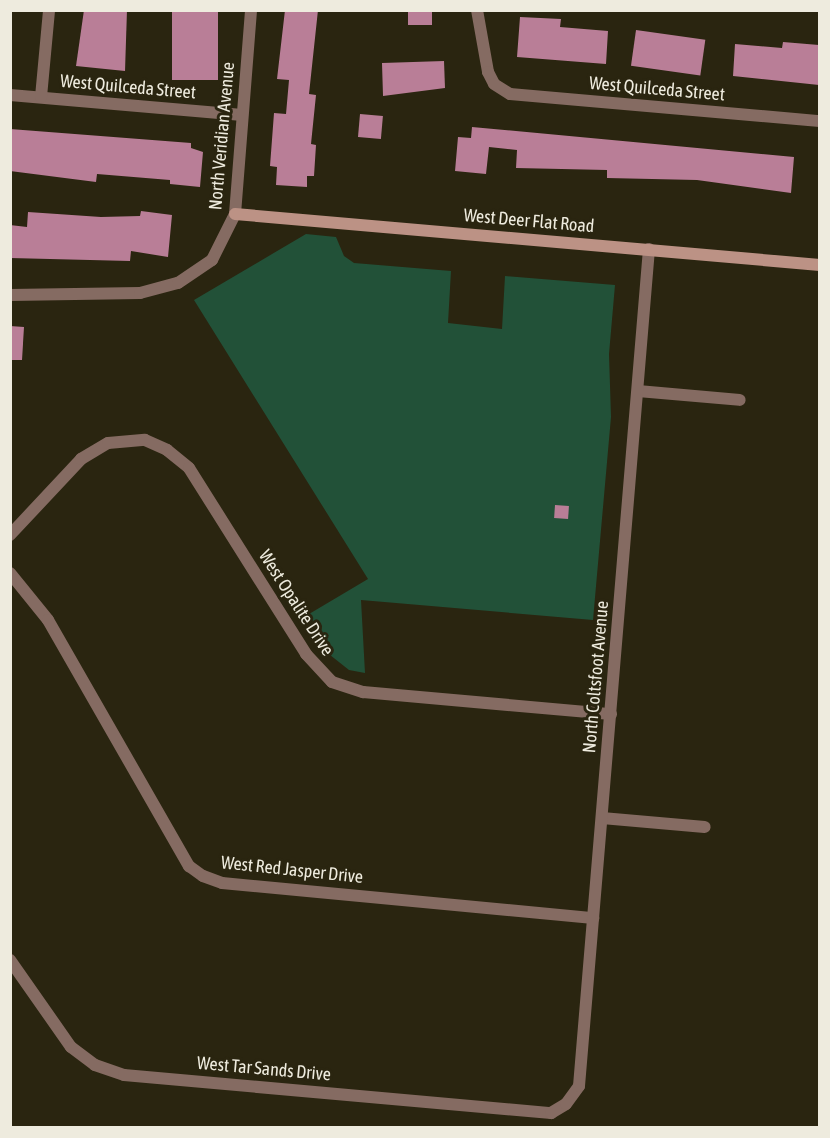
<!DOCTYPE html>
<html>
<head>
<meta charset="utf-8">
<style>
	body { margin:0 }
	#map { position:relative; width:830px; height:1138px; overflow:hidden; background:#2a2510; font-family:"Asap Condensed",sans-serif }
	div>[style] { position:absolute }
	.green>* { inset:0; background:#225138 }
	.building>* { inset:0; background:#b97e97; transform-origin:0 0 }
	.street>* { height:12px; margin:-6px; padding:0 6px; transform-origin:6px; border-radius:6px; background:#856b62 }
	.secondary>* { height:12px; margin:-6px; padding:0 6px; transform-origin:6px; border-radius:6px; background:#bc9285 }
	span { translate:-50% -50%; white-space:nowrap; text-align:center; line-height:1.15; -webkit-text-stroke:6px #2a2510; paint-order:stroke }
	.street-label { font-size:18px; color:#eeebde }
	.frame { position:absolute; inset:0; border:12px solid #eeebde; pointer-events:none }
</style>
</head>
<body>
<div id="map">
	<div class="green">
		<i style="clip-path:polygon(306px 234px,336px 237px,344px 256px,354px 263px,451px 271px,448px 323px,502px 329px,505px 276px,615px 285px,609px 354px,611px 417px,593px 620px,361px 600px,365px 673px,349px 670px,325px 651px,304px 617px,368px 579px,194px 300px)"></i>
	</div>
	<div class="building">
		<i style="clip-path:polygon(84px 10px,127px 10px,125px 71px,76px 66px)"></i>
		<i style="left:172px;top:10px;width:46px;height:70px"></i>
		<i style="clip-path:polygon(285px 10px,318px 10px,309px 94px,316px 95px,311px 144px,316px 145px,314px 176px,307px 176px,307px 187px,276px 185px,277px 167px,270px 166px,274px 113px,286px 114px,289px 80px,277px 79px)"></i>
		<i style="left:408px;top:10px;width:24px;height:15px"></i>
		<i style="clip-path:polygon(520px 17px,561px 19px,560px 27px,608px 31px,606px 64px,517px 57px)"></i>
		<i style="left:636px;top:30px;width:70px;height:36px;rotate:8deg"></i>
		<i style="clip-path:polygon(783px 42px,819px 45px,819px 85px,733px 76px,735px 44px,782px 48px)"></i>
		<i style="clip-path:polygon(444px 61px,445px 88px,383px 96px,382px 63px)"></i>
		<i style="left:360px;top:114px;width:23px;height:23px;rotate:5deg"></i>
		<i style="clip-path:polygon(472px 127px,794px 157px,791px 193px,697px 180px,607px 178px,607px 170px,516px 168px,517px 150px,489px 147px,486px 174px,455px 171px,458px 137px,471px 138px)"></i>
		<i style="clip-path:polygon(10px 129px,191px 143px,191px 148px,203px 152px,200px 187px,170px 184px,170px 180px,97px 174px,96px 182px,10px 171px)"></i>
		<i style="clip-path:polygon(141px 211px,172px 215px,168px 257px,131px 251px,130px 261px,10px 258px,10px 225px,27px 227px,28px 212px,101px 217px,140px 216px)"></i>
		<i style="clip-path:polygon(10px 326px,24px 327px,22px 360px,10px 360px)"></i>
		<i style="left:555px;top:505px;width:14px;height:13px;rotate:4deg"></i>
	</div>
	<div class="street">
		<i style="left:477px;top:10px;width:63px;rotate:79.9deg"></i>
		<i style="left:488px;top:72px;width:13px;rotate:63deg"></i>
		<i style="left:494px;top:84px;width:19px;rotate:32deg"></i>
		<i style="left:510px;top:94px;width:311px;rotate:5deg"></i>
		<i style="left:10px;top:95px;width:233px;rotate:4.9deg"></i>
		<i style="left:41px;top:97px;width:87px;rotate:-84.7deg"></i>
		<i style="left:10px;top:295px;width:130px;rotate:-0.9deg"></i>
		<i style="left:140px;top:293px;width:39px;rotate:-15deg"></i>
		<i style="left:178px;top:283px;width:41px;rotate:-34.1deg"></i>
		<i style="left:212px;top:260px;width:51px;rotate:-63.4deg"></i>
		<i style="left:235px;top:214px;width:205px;rotate:-85.5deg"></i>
		<i style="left:638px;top:391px;width:102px;rotate:5deg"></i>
		<i style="left:10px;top:535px;width:104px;rotate:-46.9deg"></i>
		<i style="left:81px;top:459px;width:31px;rotate:-31deg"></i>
		<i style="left:108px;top:443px;width:37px;rotate:-5deg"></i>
		<i style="left:145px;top:440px;width:24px;rotate:24deg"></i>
		<i style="left:167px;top:450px;width:28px;rotate:39deg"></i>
		<i style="left:189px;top:468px;width:220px;rotate:57.8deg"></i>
		<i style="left:306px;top:654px;width:38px;rotate:47deg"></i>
		<i style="left:332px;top:682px;width:33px;rotate:18deg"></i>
		<i style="left:363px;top:692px;width:249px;rotate:5.1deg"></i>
		<i style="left:10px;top:573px;width:60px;rotate:51deg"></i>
		<i style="left:48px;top:620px;width:284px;rotate:60.2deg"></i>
		<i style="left:189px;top:866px;width:17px;rotate:36deg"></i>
		<i style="left:203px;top:876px;width:20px;rotate:20deg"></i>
		<i style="left:222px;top:883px;width:373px;rotate:5.4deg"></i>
		<i style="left:602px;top:818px;width:103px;rotate:5deg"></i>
		<i style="left:10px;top:960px;width:106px;rotate:55deg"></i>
		<i style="left:71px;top:1047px;width:30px;rotate:37deg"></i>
		<i style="left:95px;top:1065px;width:31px;rotate:19deg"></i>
		<i style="left:124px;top:1075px;width:429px;rotate:5.1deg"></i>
		<i style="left:551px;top:1113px;width:17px;rotate:-31deg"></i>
		<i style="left:566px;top:1104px;width:22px;rotate:-54deg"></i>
		<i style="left:579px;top:1086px;width:840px;rotate:-85.22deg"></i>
	</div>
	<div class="secondary">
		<i style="left:235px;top:214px;width:587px;rotate:4.98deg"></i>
	</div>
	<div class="street-label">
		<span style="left:128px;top:87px;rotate:5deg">West Quilceda Street</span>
		<span style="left:657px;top:89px;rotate:5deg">West Quilceda Street</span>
		<span style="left:222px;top:136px;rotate:-85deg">North Veridian Avenue</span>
		<span style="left:529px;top:221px;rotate:5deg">West Deer Flat Road</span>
		<span style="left:296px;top:603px;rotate:57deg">West Opalite Drive</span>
		<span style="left:596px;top:677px;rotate:-85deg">North Coltsfoot Avenue</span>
		<span style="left:292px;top:870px;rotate:6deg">West Red Jasper Drive</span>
		<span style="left:264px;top:1069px;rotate:5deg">West Tar Sands Drive</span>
	</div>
	<div class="frame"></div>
</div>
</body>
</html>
